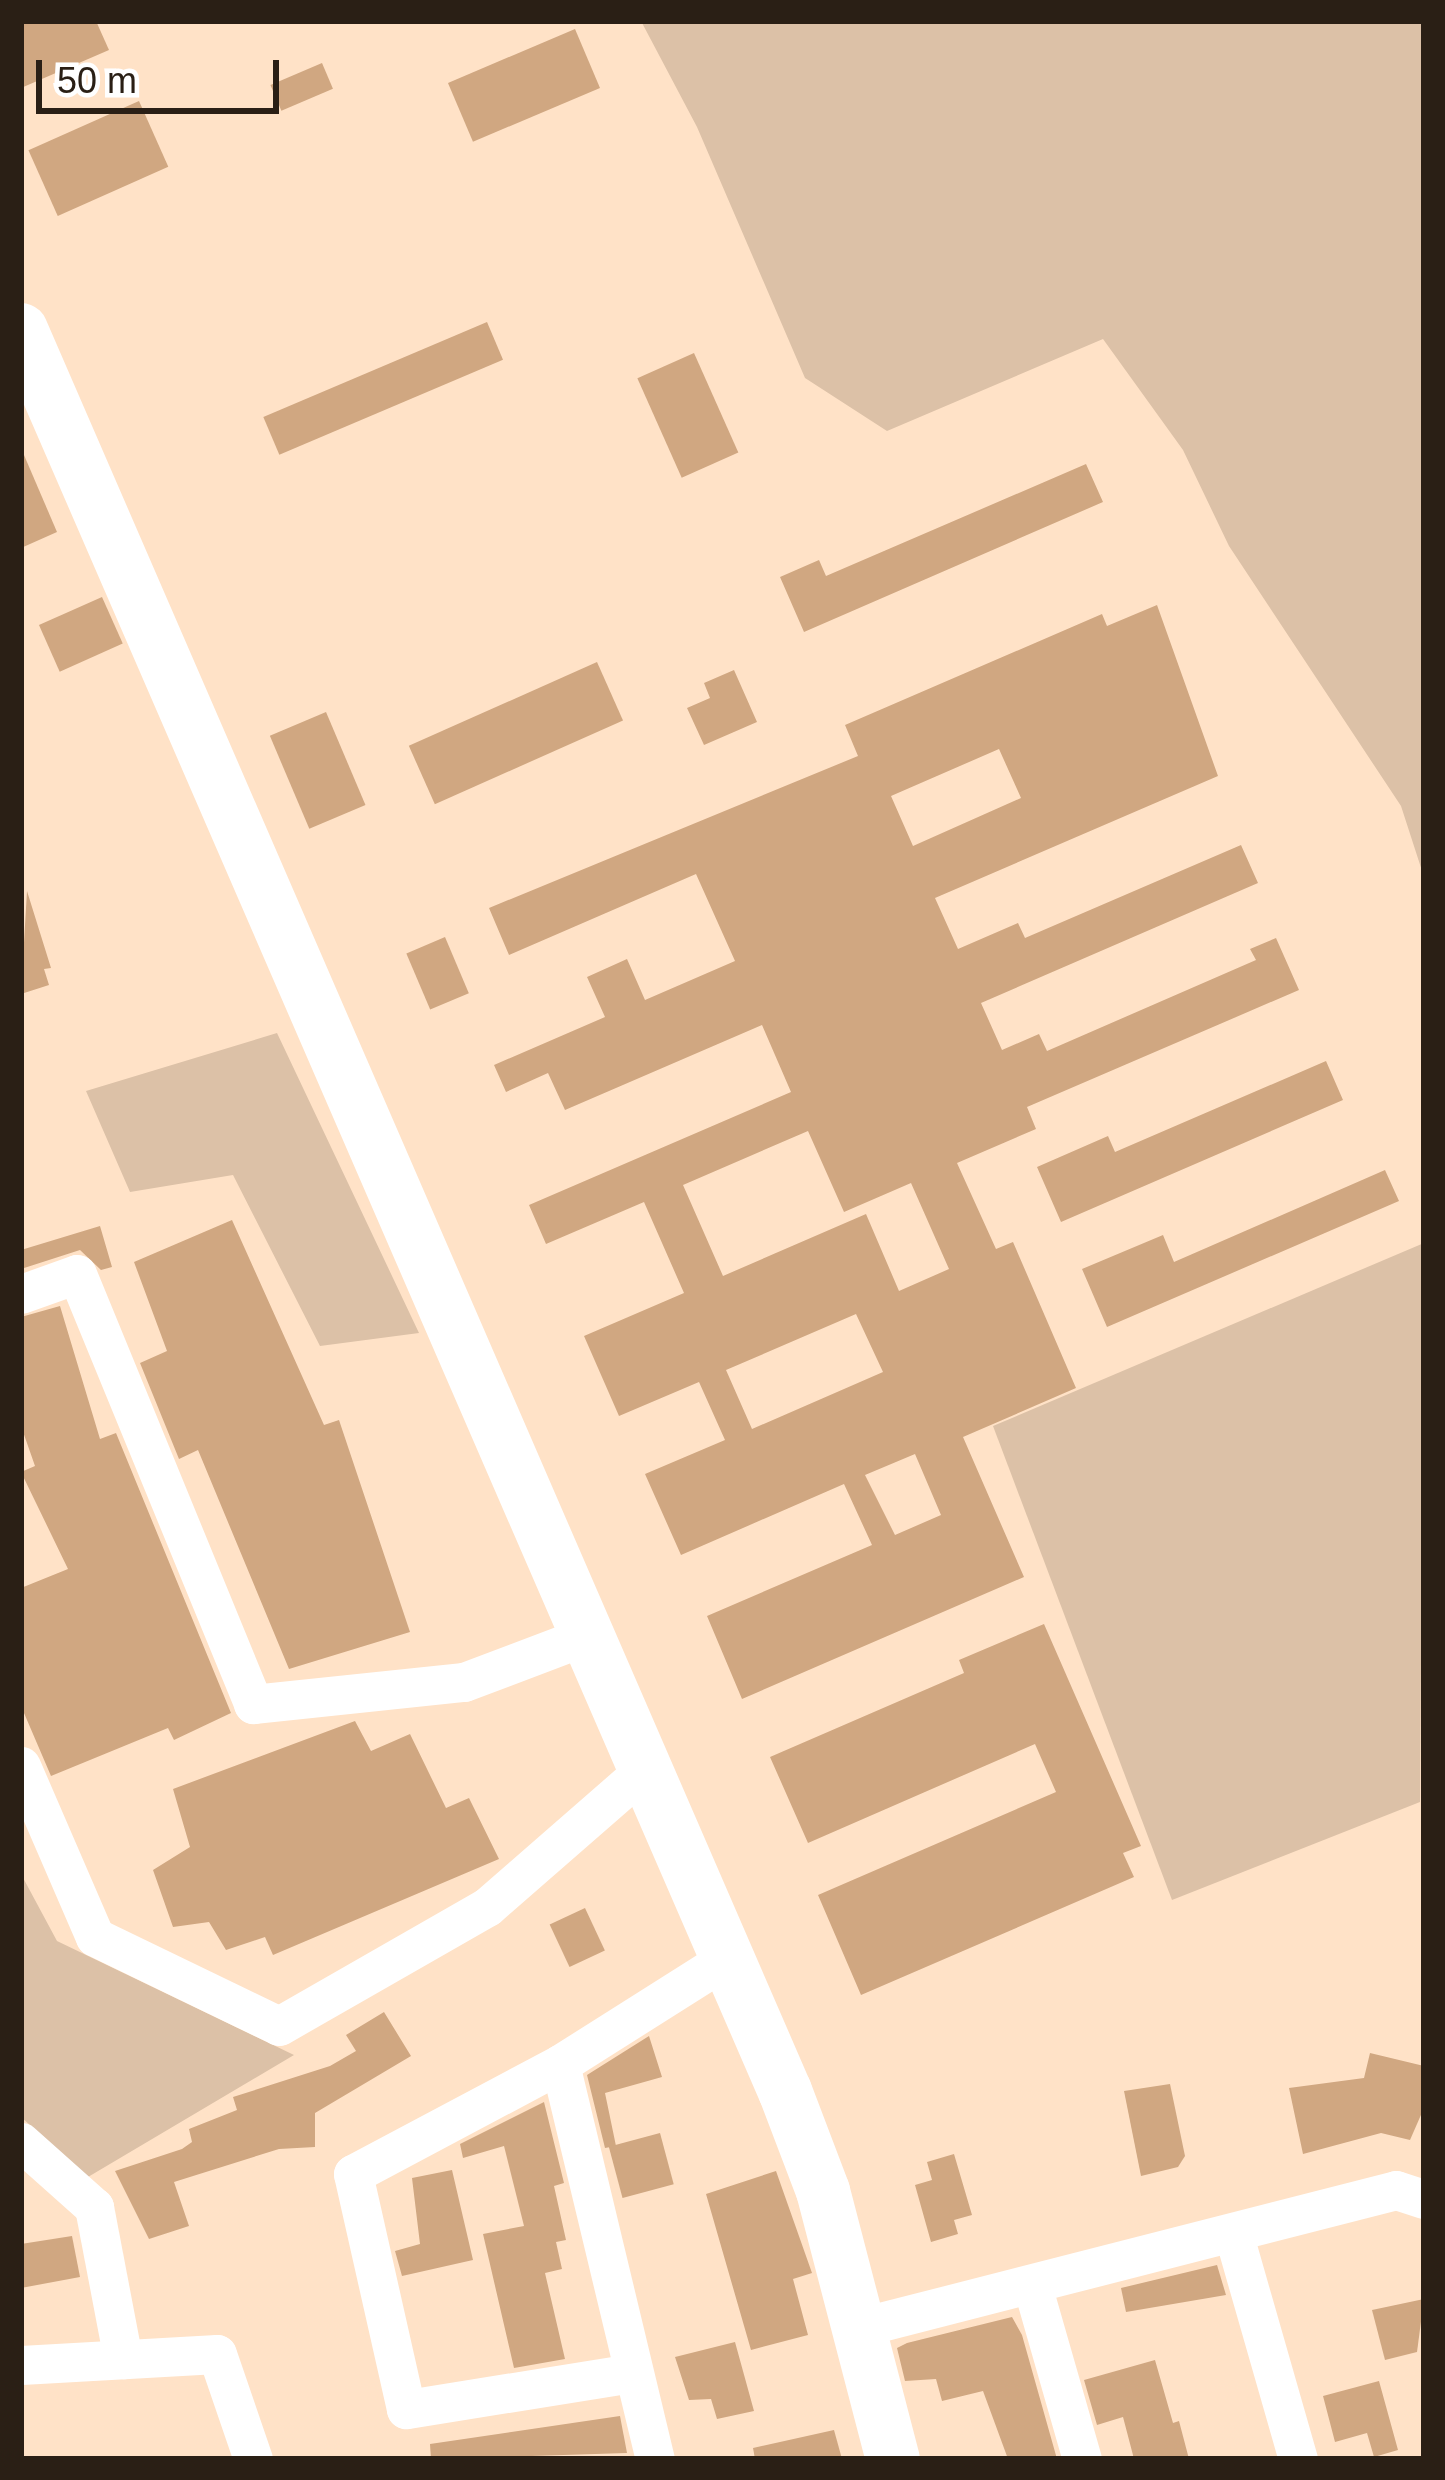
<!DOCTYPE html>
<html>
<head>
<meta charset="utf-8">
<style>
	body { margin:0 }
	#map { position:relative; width:1445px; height:2480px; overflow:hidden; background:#ffe2c7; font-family:Helvetica,sans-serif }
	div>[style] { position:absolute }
	.green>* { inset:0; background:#dcc1a7 }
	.building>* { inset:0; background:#d0a781; transform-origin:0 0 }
	.street>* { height:39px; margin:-19.5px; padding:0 19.5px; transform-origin:19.5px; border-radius:19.5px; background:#fff }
	.secondary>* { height:54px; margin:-27px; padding:0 27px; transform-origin:27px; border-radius:27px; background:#fff }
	span { translate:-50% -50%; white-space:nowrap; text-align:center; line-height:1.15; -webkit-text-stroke:9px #fff; paint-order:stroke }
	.frame { position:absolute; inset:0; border:24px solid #2a1f15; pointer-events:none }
	.scale { position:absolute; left:36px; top:60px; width:243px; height:54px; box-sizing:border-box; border:6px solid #2a1f15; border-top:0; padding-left:15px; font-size:36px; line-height:42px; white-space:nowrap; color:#2a1f15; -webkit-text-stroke:9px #fff; paint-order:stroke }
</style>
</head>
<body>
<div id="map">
	<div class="green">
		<i style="clip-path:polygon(641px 21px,1424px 21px,1424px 877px,1401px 806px,1229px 546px,1183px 450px,1103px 339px,887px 431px,805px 378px,697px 127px)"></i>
		<i style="clip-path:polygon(277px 1033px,419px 1333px,320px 1346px,233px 1175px,130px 1192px,86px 1091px)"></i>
		<i style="clip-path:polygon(1424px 1243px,1420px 1802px,1172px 1900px,993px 1426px)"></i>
		<i style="clip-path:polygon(21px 1874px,57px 1941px,294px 2055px,88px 2177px,21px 2117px)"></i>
	</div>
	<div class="building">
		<i style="clip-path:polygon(21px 21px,96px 21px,109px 50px,21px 88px)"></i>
		<i style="left:575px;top:29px;width:64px;height:138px;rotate:67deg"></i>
		<i style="left:322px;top:63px;width:28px;height:56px;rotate:67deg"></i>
		<i style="left:139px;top:101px;width:72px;height:121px;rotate:66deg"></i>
		<i style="left:487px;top:322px;width:41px;height:243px;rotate:67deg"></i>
		<i style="left:694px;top:353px;width:109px;height:62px;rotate:66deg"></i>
		<i style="clip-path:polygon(21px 448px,57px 532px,21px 548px)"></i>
		<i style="clip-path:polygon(1086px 464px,1103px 502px,804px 632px,780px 577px,819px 560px,826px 576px)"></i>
		<i style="left:102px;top:597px;width:51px;height:69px;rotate:66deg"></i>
		<i style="clip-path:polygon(evenodd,1157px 605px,1218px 776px,935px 898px,958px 949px,1018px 923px,1025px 938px,1241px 845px,1258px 883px,981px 1003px,1002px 1050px,1039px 1034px,1047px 1051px,1256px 960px,1250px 949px,1276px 938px,1299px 990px,1027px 1107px,1036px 1129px,957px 1163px,996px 1249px,1013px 1242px,1076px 1388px,963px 1437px,1024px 1577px,742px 1699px,707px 1616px,872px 1545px,844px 1484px,681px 1555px,645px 1474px,725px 1440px,699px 1382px,619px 1416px,584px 1336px,684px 1293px,644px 1202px,546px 1244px,529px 1205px,791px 1092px,762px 1025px,565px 1110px,548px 1073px,506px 1092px,494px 1065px,605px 1017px,587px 977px,627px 959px,645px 1000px,735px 961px,696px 874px,509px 955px,489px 908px,858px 756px,845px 725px,1102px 614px,1107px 626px,1157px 605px,999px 749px,1021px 798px,913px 846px,891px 796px,999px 749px,1157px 605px,808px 1131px,844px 1212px,911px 1183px,949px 1269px,899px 1291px,866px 1214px,723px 1276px,683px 1185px,808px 1131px,1157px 605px,856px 1314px,883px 1372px,752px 1429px,726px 1370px,856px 1314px,1157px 605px,915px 1454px,941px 1515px,895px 1535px,865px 1475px,915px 1454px)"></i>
		<i style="left:597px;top:662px;width:64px;height:206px;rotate:66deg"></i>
		<i style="clip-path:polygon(734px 670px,757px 722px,704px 745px,687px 708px,710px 698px,704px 683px)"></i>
		<i style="left:326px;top:712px;width:101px;height:61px;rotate:67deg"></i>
		<i style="clip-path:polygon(27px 891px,51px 968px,44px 969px,49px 985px,21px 994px)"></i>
		<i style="left:445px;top:937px;width:61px;height:42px;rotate:67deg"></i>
		<i style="clip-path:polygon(1326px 1061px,1343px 1100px,1061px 1222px,1037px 1167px,1108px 1136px,1115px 1152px)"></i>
		<i style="clip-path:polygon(1385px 1170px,1399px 1201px,1107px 1327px,1082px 1269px,1163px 1235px,1174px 1262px)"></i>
		<i style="clip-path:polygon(232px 1220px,324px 1425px,339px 1420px,410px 1632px,289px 1669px,198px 1450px,179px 1459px,140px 1363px,167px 1351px,134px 1262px)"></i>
		<i style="clip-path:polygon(100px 1226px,112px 1267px,101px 1270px,80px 1250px,21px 1269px,21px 1250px)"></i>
		<i style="clip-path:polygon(60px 1306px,100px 1439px,116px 1433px,231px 1713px,174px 1740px,168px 1728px,51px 1776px,21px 1706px,21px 1588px,68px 1569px,21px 1472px,35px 1466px,21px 1426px,21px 1317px)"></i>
		<i style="clip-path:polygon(1044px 1624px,1141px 1846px,1123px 1853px,1134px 1877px,861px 1995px,818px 1895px,1056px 1792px,1035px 1744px,808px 1843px,770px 1757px,964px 1673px,959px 1660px)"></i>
		<i style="clip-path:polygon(355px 1721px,371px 1751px,410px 1734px,446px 1808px,469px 1798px,499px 1859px,273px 1955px,265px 1937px,226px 1950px,209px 1922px,173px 1927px,153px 1870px,190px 1847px,173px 1789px)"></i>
		<i style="left:585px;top:1908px;width:47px;height:39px;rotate:65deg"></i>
		<i style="clip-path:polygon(384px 2012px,411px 2056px,315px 2113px,315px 2147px,279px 2149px,174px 2182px,189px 2226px,149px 2239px,115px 2171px,182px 2149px,192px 2142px,189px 2129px,237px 2110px,233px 2097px,330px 2066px,356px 2051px,346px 2035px)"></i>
		<i style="clip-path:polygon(649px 2036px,662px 2077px,605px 2093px,616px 2146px,605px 2148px,587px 2075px)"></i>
		<i style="clip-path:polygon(1370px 2053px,1424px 2066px,1424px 2108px,1410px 2140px,1381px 2133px,1303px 2154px,1289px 2088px,1364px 2078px)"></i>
		<i style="clip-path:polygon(1170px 2084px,1185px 2156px,1178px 2167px,1141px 2176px,1124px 2091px)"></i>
		<i style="clip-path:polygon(544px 2102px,564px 2183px,554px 2186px,566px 2240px,556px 2242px,562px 2269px,545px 2273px,565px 2359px,514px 2368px,483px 2234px,524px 2226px,504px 2146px,463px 2158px,460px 2144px)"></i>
		<i style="left:660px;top:2133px;width:53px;height:53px;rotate:75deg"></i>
		<i style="clip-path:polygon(954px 2154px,972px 2215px,954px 2220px,958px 2234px,931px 2242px,915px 2185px,932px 2180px,927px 2162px)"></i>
		<i style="clip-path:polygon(452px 2170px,473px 2260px,402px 2276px,395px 2251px,420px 2244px,412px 2178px)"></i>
		<i style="clip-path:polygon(776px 2171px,812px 2273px,793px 2279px,808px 2335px,751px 2350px,706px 2194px)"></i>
		<i style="clip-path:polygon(72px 2236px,80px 2277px,21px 2288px,21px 2244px)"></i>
		<i style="clip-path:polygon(1217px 2265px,1226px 2295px,1126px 2312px,1121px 2288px)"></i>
		<i style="clip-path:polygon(1424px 2299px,1417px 2352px,1385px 2360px,1372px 2310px)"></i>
		<i style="clip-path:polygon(1012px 2317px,1022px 2335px,1057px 2459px,1008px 2459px,983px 2391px,942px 2401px,936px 2379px,905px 2381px,897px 2348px,907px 2343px)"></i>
		<i style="clip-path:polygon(735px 2342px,754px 2411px,717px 2419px,711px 2399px,689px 2400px,675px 2357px)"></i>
		<i style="clip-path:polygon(1155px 2360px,1173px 2423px,1179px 2421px,1189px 2459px,1134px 2459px,1123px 2417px,1097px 2425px,1084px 2380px)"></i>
		<i style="clip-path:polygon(1379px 2381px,1398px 2450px,1374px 2457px,1367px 2433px,1335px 2442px,1323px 2396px)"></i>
		<i style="clip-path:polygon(620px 2416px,627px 2453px,431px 2459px,430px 2444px)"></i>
		<i style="clip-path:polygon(834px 2430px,842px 2459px,755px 2459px,753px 2448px)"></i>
	</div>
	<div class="street">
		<i style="left:21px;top:1294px;width:59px;rotate:-19.7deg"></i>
		<i style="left:77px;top:1274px;width:465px;rotate:67.7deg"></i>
		<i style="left:253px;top:1704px;width:212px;rotate:-6deg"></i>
		<i style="left:464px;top:1682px;width:130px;rotate:-20.7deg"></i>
		<i style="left:21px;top:1766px;width:186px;rotate:66.6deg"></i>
		<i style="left:95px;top:1937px;width:204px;rotate:25.8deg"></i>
		<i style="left:279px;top:2026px;width:240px;rotate:-29.8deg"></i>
		<i style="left:487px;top:1907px;width:208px;rotate:-41.1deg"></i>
		<i style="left:560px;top:2064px;width:406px;rotate:76.5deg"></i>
		<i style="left:21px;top:2142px;width:98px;rotate:41.7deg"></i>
		<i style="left:94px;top:2207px;width:155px;rotate:79.2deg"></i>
		<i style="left:1234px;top:2236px;width:232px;rotate:74deg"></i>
		<i style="left:1032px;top:2285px;width:181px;rotate:74deg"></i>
		<i style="left:861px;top:2327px;width:552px;rotate:-14.36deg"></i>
		<i style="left:1396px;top:2190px;width:29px;rotate:18deg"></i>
		<i style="left:21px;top:2365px;width:196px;rotate:-3.2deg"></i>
		<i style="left:217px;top:2354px;width:111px;rotate:71.1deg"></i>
		<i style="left:632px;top:2373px;width:229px;rotate:170.9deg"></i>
		<i style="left:406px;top:2409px;width:241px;rotate:-102.7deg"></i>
		<i style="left:353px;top:2174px;width:234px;rotate:-28deg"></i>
		<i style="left:560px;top:2064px;width:196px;rotate:-32.3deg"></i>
	</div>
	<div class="secondary">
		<i style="left:21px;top:330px;width:1920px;rotate:66.55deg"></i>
		<i style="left:785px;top:2091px;width:107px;rotate:69.2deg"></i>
		<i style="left:823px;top:2191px;width:277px;rotate:75.4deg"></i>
	</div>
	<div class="frame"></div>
	<div class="scale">50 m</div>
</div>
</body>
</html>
